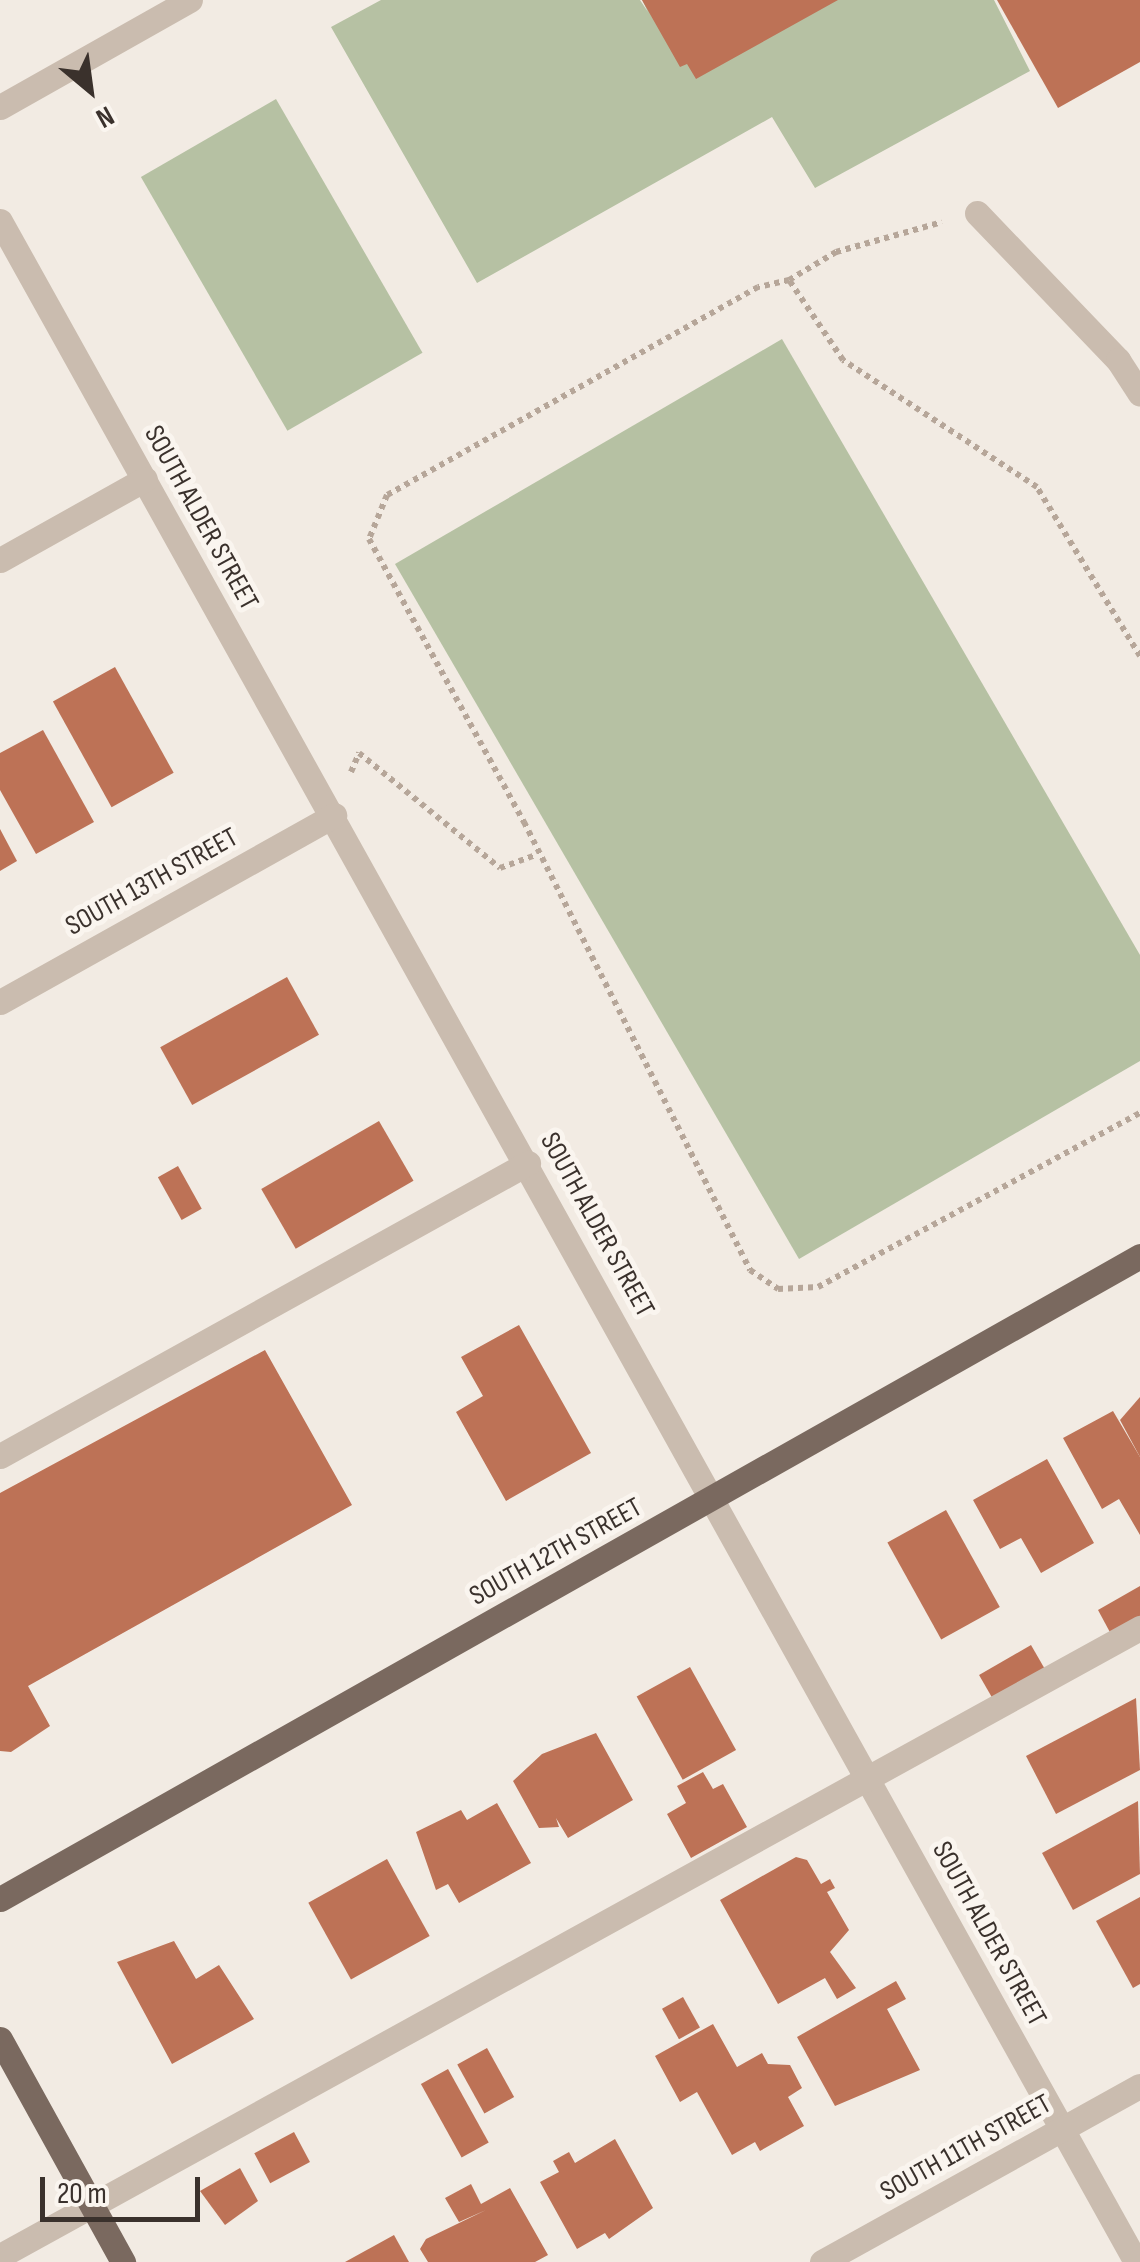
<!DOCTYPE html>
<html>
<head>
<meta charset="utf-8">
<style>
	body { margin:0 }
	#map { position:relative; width:1140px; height:2262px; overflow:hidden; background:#f2ebe3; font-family:"Sofia Sans Condensed",sans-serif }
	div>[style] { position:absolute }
	.green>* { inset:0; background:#b6c1a3; transform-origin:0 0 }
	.building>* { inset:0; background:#bd7256; transform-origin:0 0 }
	.path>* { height:6px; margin-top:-3px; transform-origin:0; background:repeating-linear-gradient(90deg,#b6a699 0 5px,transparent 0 10px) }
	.minor>* { height:25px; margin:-12.5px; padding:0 12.5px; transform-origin:12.5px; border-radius:12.5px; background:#cabcaf }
	.major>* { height:25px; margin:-12.5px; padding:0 12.5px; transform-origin:12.5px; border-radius:12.5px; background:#7a695f }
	span { translate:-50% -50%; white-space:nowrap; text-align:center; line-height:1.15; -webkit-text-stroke:10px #faf5ef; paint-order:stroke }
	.street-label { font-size:28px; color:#3a312c }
	.north { position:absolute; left:40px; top:40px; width:100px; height:100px; -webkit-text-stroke:8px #faf5ef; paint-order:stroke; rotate:151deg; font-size:28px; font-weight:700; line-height:40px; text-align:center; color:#3a312c }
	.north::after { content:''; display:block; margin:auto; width:35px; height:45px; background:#3a312c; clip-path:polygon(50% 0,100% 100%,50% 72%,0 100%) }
	.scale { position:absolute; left:40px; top:2177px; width:160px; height:45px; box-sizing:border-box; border:5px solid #3a312c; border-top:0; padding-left:12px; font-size:30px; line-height:35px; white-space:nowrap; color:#3a312c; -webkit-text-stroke:8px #faf5ef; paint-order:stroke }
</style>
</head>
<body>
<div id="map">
	<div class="green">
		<i style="clip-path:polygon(381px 0,640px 0,648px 12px,642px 0,994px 0,1030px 71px,815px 188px,772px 117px,477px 283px,331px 27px)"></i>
		<i style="left:276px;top:99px;width:293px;height:156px;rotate:60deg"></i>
		<i style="clip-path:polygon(782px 339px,1140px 955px,1140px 1061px,799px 1259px,395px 564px)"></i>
	</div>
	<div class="building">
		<i style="clip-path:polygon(642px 0,838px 0,696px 79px,687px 64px,680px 67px)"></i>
		<i style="clip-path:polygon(997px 0,1140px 0,1140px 62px,1058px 108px)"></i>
		<i style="left:115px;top:667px;width:121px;height:71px;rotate:61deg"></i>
		<i style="clip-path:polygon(43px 730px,94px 822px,36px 854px,0 790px,0 753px)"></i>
		<i style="clip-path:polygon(0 829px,17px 861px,0 871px)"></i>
		<i style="left:287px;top:977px;width:66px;height:145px;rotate:61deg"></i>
		<i style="left:379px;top:1121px;width:69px;height:136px;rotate:60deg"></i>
		<i style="left:178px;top:1166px;width:49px;height:23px;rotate:61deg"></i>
		<i style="clip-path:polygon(519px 1325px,591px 1453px,506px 1501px,456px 1412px,483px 1396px,461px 1357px)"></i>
		<i style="clip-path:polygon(265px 1350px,352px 1505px,28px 1686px,50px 1726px,11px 1752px,0 1751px,0 1493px)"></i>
		<i style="clip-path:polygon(1140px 1397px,1140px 1457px,1120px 1420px)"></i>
		<i style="clip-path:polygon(1113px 1411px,1140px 1457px,1140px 1535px,1119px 1499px,1102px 1509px,1063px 1438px)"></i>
		<i style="clip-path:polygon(1047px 1459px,1094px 1543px,1041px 1573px,1021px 1538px,1000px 1549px,973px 1500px)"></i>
		<i style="left:946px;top:1510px;width:111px;height:67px;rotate:61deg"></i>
		<i style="clip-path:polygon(1140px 1586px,1140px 1621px,1112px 1636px,1098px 1610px)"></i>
		<i style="left:1031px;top:1645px;width:34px;height:60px;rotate:60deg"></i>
		<i style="left:690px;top:1667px;width:95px;height:61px;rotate:61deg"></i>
		<i style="clip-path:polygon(1136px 1698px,1140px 1770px,1056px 1814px,1026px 1756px)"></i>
		<i style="clip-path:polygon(596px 1733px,633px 1800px,568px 1838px,556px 1818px,559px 1827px,539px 1828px,513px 1781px,542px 1754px)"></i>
		<i style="clip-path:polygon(703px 1772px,713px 1789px,723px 1784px,747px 1827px,691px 1858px,667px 1814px,686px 1803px,677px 1786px)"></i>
		<i style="clip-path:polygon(1138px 1801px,1140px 1874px,1073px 1910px,1042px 1853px)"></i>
		<i style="clip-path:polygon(497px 1803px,531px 1863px,459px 1903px,448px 1884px,436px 1890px,416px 1832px,461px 1810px,467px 1820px)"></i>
		<i style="clip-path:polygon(796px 1857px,807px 1860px,821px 1884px,830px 1879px,835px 1888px,827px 1892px,849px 1930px,830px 1952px,856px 1988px,837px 1999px,825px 1978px,778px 2004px,720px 1900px)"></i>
		<i style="left:387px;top:1859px;width:88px;height:90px;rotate:61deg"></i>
		<i style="clip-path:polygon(1140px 1897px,1140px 1984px,1133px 1988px,1096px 1921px)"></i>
		<i style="clip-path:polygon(174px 1941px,196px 1979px,219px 1965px,254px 2019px,172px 2064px,117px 1962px)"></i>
		<i style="clip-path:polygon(896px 1981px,906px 1999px,887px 2009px,920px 2070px,835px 2106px,797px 2037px)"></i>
		<i style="left:683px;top:1997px;width:35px;height:24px;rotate:61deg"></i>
		<i style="clip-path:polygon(713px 2024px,737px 2067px,762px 2053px,768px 2064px,790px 2065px,802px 2088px,788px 2097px,804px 2126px,760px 2151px,755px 2142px,732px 2155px,697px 2092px,680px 2102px,655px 2056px)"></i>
		<i style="left:487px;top:2048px;width:56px;height:34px;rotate:61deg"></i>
		<i style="left:448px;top:2069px;width:84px;height:31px;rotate:61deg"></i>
		<i style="left:294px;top:2132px;width:34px;height:45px;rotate:62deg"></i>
		<i style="clip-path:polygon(615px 2139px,653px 2208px,609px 2239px,605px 2233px,577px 2249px,540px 2182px,559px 2172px,553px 2161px,569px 2152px,575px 2163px)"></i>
		<i style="clip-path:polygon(240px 2168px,258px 2201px,225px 2225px,200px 2191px)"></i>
		<i style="clip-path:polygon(471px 2184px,481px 2204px,510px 2188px,548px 2255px,535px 2262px,428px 2262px,420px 2249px,426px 2239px,486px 2210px,459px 2222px,445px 2198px)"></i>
		<i style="clip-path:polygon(394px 2235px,409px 2262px,345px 2262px)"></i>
	</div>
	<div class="path">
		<i style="left:789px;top:280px;width:55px;rotate:-30.8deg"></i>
		<i style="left:836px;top:252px;width:110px;rotate:-15.8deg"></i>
		<i style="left:1140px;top:656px;width:198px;rotate:-121.4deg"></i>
		<i style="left:1037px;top:487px;width:232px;rotate:-146.8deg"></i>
		<i style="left:843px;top:360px;width:97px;rotate:-124deg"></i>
		<i style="left:789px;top:280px;width:32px;rotate:167deg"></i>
		<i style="left:758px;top:287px;width:425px;rotate:150.7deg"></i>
		<i style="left:387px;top:495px;width:48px;rotate:112.2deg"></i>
		<i style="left:369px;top:539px;width:323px;rotate:61.3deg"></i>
		<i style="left:524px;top:822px;width:502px;rotate:63.23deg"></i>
		<i style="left:750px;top:1270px;width:34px;rotate:34deg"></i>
		<i style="left:778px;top:1289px;width:40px;rotate:-2.9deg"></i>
		<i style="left:818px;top:1287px;width:366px;rotate:-28.4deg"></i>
		<i style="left:351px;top:772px;width:21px;rotate:-67deg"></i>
		<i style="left:359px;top:753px;width:182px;rotate:39.2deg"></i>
		<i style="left:500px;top:868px;width:38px;rotate:-20deg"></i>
	</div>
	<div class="minor">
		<i style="left:0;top:107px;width:218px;rotate:-29.4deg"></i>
		<i style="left:977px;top:213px;width:204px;rotate:46.2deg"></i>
		<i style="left:1118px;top:360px;width:40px;rotate:57.1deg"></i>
		<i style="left:0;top:221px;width:2336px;rotate:60.9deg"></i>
		<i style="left:0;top:560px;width:166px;rotate:-29.2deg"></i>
		<i style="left:0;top:1002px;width:383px;rotate:-29.2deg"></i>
		<i style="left:0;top:1456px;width:604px;rotate:-29.03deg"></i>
		<i style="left:0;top:2256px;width:1302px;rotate:-28.85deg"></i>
		<i style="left:822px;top:2262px;width:363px;rotate:-29deg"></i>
	</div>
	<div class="major">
		<i style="left:0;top:1899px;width:1309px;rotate:-29.42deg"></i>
		<i style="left:0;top:2039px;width:255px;rotate:61.1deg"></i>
	</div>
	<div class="street-label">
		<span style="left:201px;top:518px;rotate:61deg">SOUTH ALDER STREET</span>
		<span style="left:152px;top:882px;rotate:-29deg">SOUTH 13TH STREET</span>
		<span style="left:597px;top:1225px;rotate:61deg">SOUTH ALDER STREET</span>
		<span style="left:556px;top:1552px;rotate:-29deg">SOUTH 12TH STREET</span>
		<span style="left:989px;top:1934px;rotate:61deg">SOUTH ALDER STREET</span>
		<span style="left:966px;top:2148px;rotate:-29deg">SOUTH 11TH STREET</span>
	</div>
	<div class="north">N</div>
	<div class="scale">20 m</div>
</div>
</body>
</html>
